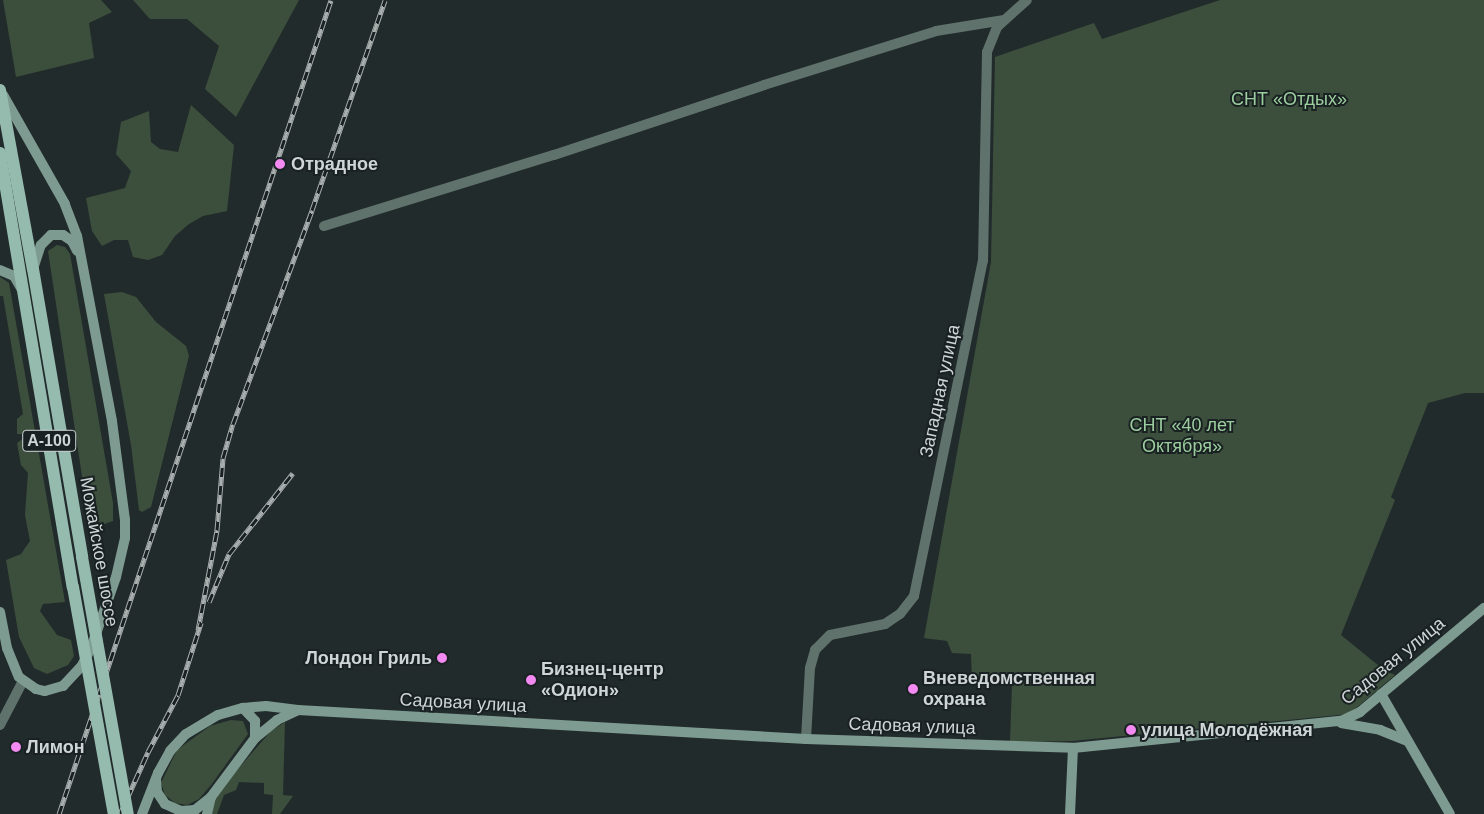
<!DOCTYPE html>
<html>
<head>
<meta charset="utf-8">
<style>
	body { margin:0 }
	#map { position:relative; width:1484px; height:814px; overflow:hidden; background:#222b2b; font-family:Helvetica,sans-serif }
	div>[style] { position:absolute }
	.green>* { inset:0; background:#3c4f3d }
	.street>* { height:10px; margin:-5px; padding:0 5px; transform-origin:5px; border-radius:5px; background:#60726c }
	.secondary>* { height:10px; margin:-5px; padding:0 5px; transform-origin:5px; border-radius:5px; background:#7e9b91 }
	.primary>* { height:12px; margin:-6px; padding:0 6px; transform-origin:6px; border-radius:6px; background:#95bbae }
	.rail>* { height:5px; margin-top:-2.5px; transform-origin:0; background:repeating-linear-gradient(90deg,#192122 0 9px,#a9afaf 0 18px); box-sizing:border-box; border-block:1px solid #a9afaf }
	.primary-bridge>* { height:12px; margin:-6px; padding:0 6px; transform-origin:6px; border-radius:6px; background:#95bbae }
	.dots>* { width:14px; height:14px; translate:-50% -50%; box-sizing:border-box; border:2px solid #192122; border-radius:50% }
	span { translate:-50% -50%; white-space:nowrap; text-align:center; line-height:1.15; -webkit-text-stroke:4px #192122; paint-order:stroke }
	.shield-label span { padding:1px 4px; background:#192122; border:1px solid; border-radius:4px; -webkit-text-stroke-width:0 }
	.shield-label { font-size:16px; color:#cfd5d5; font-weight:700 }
	.park-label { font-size:18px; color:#9ccd9e }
	.poi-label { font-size:18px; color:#cfd5d5; font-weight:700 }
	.left { translate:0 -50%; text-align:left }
	.right { translate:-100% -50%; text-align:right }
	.street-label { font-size:18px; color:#cfd5d5 }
</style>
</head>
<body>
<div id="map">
	<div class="green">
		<i style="clip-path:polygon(3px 0,101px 0,112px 12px,89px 23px,94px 58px,16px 77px)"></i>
		<i style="clip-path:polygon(133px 0,299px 0,236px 117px,205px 89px,219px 46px,187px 19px,150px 19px)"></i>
		<i style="clip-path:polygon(1220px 0,1484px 0,1484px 393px,1465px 393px,1428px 403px,1391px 497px,1395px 500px,1341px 635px,1384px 670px,1395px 675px,1349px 714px,1072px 741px,1010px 742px,1012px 684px,972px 683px,971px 654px,952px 653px,947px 641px,924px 638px,991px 262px,995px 57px,1094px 23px,1102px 39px)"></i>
		<i style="clip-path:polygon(191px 105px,234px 145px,227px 211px,203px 216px,189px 224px,175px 236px,162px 255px,148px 260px,133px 257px,128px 240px,114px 240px,102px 246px,92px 231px,86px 198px,125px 188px,131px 171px,116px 154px,121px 122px,149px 111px,151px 142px,160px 149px,178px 152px)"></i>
		<i style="clip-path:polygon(57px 245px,65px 247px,70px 254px,113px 503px,113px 521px,90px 529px,48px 251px)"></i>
		<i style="clip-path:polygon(0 277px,9px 283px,65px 602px,43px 604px,40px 611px,57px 635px,71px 640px,74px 656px,68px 665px,47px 674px,34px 668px,19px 637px,6px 560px,21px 554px,30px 541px,25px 515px,28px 473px,21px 465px,17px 443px,24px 438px,22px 434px,17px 434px,17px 419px,23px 414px,3px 296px,0 296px)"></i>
		<i style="clip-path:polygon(122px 292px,136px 297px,156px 322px,186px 346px,189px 356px,151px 507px,142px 512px,139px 510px,131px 445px,104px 294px)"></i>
		<i style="clip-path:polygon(231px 720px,243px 721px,248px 734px,211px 785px,199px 799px,187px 805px,175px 803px,165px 795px,161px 783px,177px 750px,210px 726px)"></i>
		<i style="clip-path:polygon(285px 722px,283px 795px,293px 796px,280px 814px,272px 814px,273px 795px,264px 794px,264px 783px,239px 782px,236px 790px,224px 795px,217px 814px,212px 814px,214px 800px,224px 785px,271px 731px)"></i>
	</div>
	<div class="street">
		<i style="left:324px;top:226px;width:241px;rotate:-17.2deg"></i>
		<i style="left:554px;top:155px;width:221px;rotate:-18.4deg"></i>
		<i style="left:764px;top:85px;width:180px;rotate:-17.4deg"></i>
		<i style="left:936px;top:31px;width:69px;rotate:-9.2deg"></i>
		<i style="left:0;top:725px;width:50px;rotate:-62.4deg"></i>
		<i style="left:806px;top:739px;width:71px;rotate:-86.8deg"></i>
		<i style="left:810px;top:668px;width:19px;rotate:-74deg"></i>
		<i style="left:815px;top:650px;width:21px;rotate:-45deg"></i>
		<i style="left:830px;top:635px;width:56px;rotate:-11.3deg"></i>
		<i style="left:885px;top:624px;width:18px;rotate:-34deg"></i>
		<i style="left:900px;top:614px;width:23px;rotate:-52deg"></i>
		<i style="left:914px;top:596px;width:342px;rotate:-78.4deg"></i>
		<i style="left:983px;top:261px;width:209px;rotate:-88.9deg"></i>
		<i style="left:987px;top:52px;width:27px;rotate:-68deg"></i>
		<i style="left:997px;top:27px;width:40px;rotate:-42deg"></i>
	</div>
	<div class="secondary">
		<i style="left:33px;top:269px;width:25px;rotate:-72deg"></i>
		<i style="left:41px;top:245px;width:14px;rotate:-45deg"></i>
		<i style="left:51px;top:235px;width:12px"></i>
		<i style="left:63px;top:235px;width:11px;rotate:34deg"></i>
		<i style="left:72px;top:241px;width:11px;rotate:63deg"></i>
		<i style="left:0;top:270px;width:15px;rotate:23deg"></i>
		<i style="left:14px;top:276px;width:14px;rotate:60deg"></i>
		<i style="left:0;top:612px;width:37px;rotate:79deg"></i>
		<i style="left:7px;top:648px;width:31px;rotate:68deg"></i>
		<i style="left:19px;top:677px;width:21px;rotate:35deg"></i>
		<i style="left:36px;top:689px;width:9px;rotate:13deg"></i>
		<i style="left:45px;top:691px;width:19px;rotate:-16deg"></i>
		<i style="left:63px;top:686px;width:26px;rotate:-47deg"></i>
		<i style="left:81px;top:667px;width:21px;rotate:-62deg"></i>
		<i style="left:91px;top:648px;width:75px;rotate:-70.6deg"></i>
		<i style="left:116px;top:577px;width:40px;rotate:-77deg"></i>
		<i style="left:125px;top:538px;width:18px;rotate:-90deg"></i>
		<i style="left:125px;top:520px;width:100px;rotate:-97.5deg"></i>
		<i style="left:112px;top:421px;width:188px;rotate:-100.7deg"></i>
		<i style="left:77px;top:236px;width:34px;rotate:-111deg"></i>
		<i style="left:65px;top:204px;width:125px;rotate:-119.6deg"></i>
		<i style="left:1381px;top:694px;width:138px;rotate:60.1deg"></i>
		<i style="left:243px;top:708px;width:18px;rotate:47deg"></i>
		<i style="left:255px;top:721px;width:17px;rotate:90deg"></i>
		<i style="left:1341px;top:723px;width:40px;rotate:10deg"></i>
		<i style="left:1380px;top:730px;width:29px;rotate:22deg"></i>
		<i style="left:156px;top:779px;width:13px;rotate:86deg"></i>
		<i style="left:157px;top:792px;width:14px;rotate:56deg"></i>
		<i style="left:165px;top:804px;width:17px;rotate:24deg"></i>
		<i style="left:181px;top:811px;width:14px;rotate:-4deg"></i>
		<i style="left:195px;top:810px;width:21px;rotate:-39deg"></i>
		<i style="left:211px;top:797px;width:74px;rotate:-53.3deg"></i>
		<i style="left:255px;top:738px;width:28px;rotate:-39deg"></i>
		<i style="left:277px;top:720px;width:23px;rotate:-25deg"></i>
		<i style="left:142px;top:814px;width:44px;rotate:-68.7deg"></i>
		<i style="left:158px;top:773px;width:25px;rotate:-61deg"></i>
		<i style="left:170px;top:751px;width:23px;rotate:-47deg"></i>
		<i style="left:186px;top:734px;width:37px;rotate:-31deg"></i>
		<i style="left:218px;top:715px;width:26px;rotate:-16deg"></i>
		<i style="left:243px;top:708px;width:23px;rotate:-5deg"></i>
		<i style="left:266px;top:706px;width:32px;rotate:7deg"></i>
		<i style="left:298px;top:710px;width:509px;rotate:3.27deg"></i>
		<i style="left:806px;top:739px;width:267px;rotate:1.9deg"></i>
		<i style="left:1073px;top:748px;width:269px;rotate:-5.8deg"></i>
		<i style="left:1341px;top:721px;width:21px;rotate:-25deg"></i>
		<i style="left:1360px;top:712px;width:162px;rotate:-40deg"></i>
		<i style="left:207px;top:814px;width:17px;rotate:-77deg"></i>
		<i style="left:1070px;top:814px;width:66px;rotate:-87.4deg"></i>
	</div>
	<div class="primary">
		<i style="left:0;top:90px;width:182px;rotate:79.6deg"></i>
		<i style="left:33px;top:269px;width:292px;rotate:80.3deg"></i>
		<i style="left:0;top:153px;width:440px;rotate:80.5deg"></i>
	</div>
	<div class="rail">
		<i style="left:209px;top:602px;width:52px;rotate:-67.4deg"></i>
		<i style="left:229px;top:554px;width:103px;rotate:-51.7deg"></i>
		<i style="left:198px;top:630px;width:102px;rotate:-79.2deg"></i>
		<i style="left:217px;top:530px;width:72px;rotate:-85.2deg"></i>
		<i style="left:223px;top:458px;width:35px;rotate:-74deg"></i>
		<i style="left:233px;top:424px;width:228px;rotate:-69.7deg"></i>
		<i style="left:312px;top:210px;width:222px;rotate:-70.8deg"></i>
		<i style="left:59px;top:814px;width:858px;rotate:-71.52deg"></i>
		<i style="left:120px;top:814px;width:68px;rotate:-65.7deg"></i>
		<i style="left:148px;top:752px;width:64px;rotate:-62.2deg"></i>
		<i style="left:178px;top:695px;width:76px;rotate:-72.3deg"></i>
	</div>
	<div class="primary-bridge">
		<i style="left:82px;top:557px;width:261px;rotate:79.9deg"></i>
		<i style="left:73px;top:587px;width:231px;rotate:79.8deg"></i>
	</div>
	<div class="dots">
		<i style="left:280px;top:164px;background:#f38af1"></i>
		<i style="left:442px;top:658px;background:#f38af1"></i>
		<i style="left:531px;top:680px;background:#f38af1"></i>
		<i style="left:913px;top:689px;background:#f38af1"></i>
		<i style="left:1131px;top:730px;background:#f38af1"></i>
		<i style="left:16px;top:747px;background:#f38af1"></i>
	</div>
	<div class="shield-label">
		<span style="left:49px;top:441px">А-100</span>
	</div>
	<div class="park-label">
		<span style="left:1289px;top:99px">СНТ «Отдых»</span>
		<span style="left:1182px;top:436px">СНТ «40 лет<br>Октября»</span>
	</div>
	<div class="poi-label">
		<span class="left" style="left:291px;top:164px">Отрадное</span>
		<span class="right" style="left:432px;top:658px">Лондон Гриль</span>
		<span class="left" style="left:541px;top:680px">Бизнец-центр<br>«Одион»</span>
		<span class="left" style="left:923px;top:689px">Вневедомственная<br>охрана</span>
		<span class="left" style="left:1141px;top:730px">улица Молодёжная</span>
		<span class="left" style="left:26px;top:747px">Лимон</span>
	</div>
	<div class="street-label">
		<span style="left:940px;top:391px;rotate:-78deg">Западная улица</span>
		<span style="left:99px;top:552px;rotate:80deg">Можайское шоссе</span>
		<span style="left:1393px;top:661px;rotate:-39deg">Садовая улица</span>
		<span style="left:463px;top:703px;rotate:3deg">Садовая улица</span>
		<span style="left:912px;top:726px;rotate:2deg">Садовая улица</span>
	</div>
</div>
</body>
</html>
